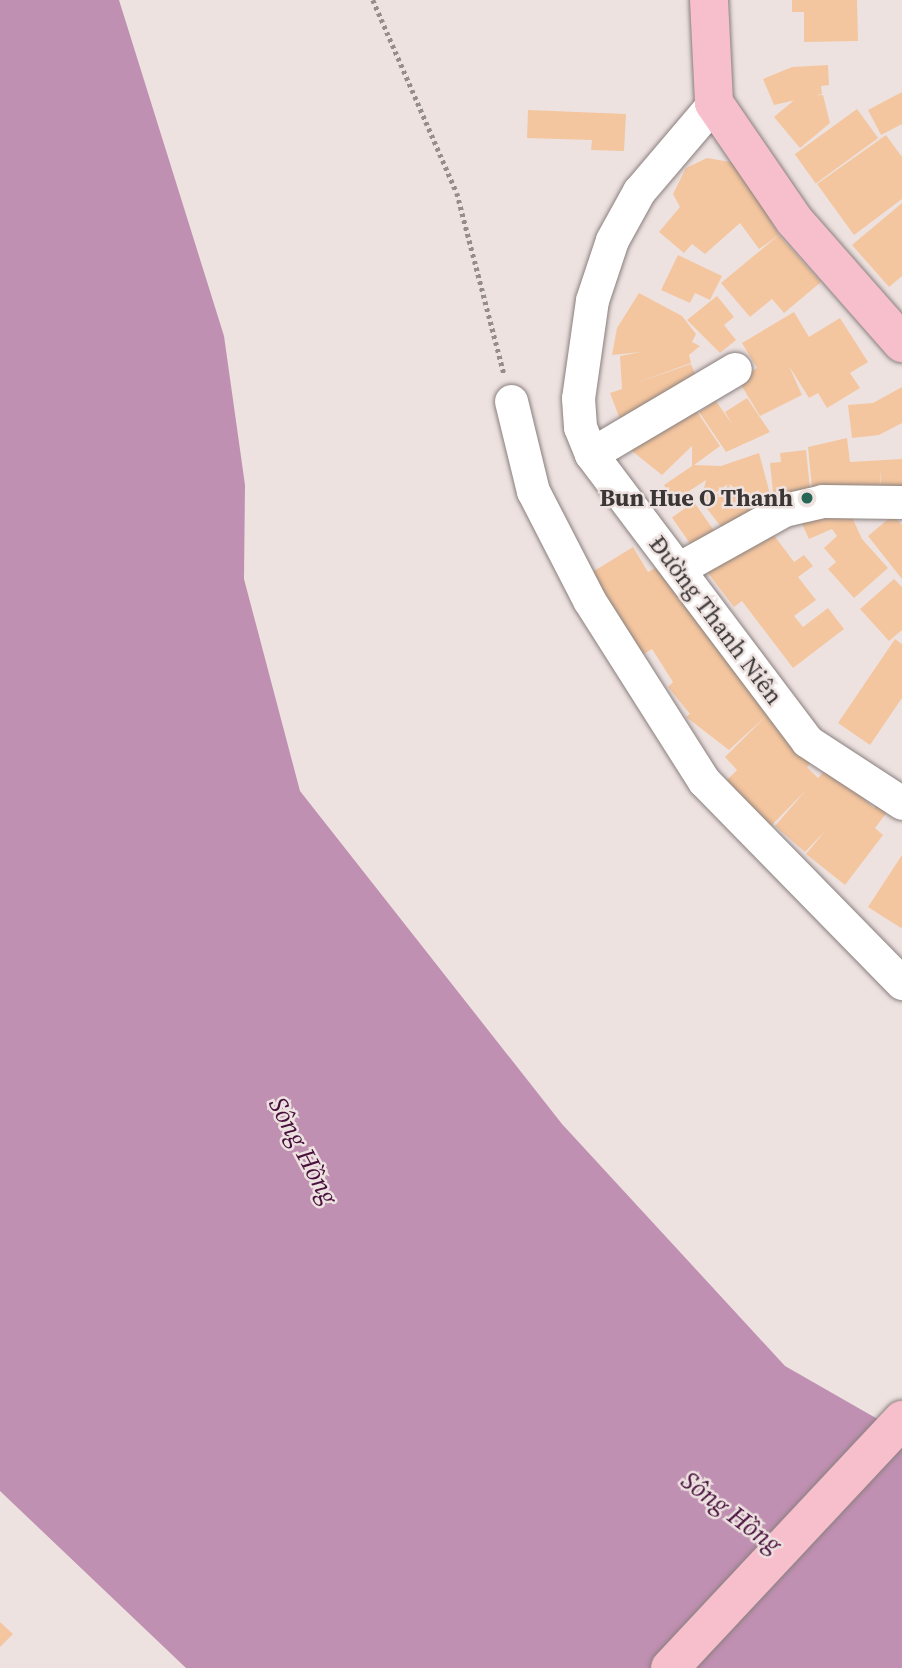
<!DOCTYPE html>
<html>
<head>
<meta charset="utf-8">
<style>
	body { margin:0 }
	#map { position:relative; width:902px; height:1668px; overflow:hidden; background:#ede2e0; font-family:"Source Serif 4",serif }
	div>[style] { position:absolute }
	.water>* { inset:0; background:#c090b2 }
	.building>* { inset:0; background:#f4c69f; transform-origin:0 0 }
	.path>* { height:4.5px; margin-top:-2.25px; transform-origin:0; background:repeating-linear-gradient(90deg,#958d8b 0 3.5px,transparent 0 7px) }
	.roads { filter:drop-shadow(0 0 2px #887f7d) drop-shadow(0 0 2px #887f7d) }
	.minor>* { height:33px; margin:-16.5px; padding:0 16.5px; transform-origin:16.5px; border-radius:16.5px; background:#fff }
	.major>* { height:38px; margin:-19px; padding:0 19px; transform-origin:19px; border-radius:19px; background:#f7bfcc }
	.dots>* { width:19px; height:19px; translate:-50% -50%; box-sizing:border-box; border:4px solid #ede2e0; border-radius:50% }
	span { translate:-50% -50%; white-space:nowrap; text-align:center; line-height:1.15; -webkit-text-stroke:5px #ede2e0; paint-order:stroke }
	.poi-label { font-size:24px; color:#3a3635; font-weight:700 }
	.right { translate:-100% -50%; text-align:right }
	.street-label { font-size:24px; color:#3a3635 }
	.water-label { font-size:26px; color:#480f3d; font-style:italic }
</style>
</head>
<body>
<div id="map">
	<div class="water">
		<i style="clip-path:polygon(0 0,119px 0,224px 336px,245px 485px,244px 579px,300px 791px,562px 1124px,785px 1366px,902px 1433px,902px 1668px,186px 1668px,0 1491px)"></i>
	</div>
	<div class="building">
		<i style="clip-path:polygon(792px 0,857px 0,858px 41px,804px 42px,804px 12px,792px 12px)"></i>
		<i style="clip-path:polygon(828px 65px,829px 85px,821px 86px,822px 94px,774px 105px,763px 79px,792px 67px)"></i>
		<i style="clip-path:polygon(902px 92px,902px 124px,881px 135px,868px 110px)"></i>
		<i style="clip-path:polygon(823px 95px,830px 123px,800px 148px,774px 117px,799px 96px)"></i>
		<i style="left:857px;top:109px;width:36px;height:77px;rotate:54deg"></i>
		<i style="clip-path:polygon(528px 110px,626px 114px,624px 151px,591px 150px,592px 140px,527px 138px)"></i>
		<i style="clip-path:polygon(886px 135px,902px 157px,902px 199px,854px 235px,817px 184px)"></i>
		<i style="clip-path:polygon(707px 158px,736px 163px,779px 235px,759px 249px,740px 223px,705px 254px,692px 244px,684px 253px,659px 232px,680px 207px,673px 194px,686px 168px)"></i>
		<i style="clip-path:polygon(902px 203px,902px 276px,889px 287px,852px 245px)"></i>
		<i style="clip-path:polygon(779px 235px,821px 282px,784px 313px,772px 299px,750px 317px,721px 283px)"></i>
		<i style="clip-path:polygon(678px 255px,722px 276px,710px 300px,695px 293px,690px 303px,661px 290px)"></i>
		<i style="clip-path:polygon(639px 293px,682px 316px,696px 334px,692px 342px,700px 346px,689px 355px,691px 363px,633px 384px,691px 364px,695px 374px,621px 422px,610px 393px,622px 389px,620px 356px,641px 352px,612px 355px,617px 328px)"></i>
		<i style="clip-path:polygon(717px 296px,734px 317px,724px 325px,736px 340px,720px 353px,687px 320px)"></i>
		<i style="clip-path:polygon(794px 312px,809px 337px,840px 318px,868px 362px,850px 373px,860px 388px,827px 408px,818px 393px,809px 398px,789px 366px,802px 395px,760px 416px,738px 380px,757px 368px,742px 343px)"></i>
		<i style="clip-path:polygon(902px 387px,902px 423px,879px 435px,852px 438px,848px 405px,873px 403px)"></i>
		<i style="clip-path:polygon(747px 398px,770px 432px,726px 452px,699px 412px,716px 401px,732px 424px,725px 412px)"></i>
		<i style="clip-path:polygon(690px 401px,720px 446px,694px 465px,721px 466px,759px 453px,773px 505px,726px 533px,701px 501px,706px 480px,674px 501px,664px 485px,692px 466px,692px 446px,662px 475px,622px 443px)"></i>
		<i style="clip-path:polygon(847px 438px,850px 462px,902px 459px,902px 498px,880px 497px,881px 469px,879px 492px,812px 488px,808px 447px)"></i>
		<i style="clip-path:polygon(806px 450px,811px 498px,774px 502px,770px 463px,781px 462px,780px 453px)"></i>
		<i style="left:694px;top:502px;width:40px;height:27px;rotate:55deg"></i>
		<i style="clip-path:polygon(845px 502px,862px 539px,888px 568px,854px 598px,828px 569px,836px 562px,824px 548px,837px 536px,832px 529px,809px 539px,799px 517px)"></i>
		<i style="clip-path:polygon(893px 515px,902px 525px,902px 579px,868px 536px)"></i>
		<i style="clip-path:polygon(770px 530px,794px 562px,804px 555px,813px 566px,798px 577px,816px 600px,794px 616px,803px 627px,828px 608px,844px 629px,793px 668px,742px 601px,734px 607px,705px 569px)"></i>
		<i style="clip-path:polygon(633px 547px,648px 572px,664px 563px,812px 762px,807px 767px,818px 778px,830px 765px,874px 808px,878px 803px,888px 811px,875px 828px,883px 835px,845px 885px,806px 854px,825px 831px,805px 852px,775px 826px,806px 790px,770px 827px,723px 784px,737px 770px,725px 757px,767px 715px,729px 750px,686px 717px,690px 714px,668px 687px,673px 682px,652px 649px,637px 658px,586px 576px)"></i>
		<i style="clip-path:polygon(894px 579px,902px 587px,902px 630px,889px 641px,860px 609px)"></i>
		<i style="clip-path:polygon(895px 639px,902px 644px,902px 698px,870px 745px,838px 723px)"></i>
		<i style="clip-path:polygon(902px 855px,902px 927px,901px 928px,868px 907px)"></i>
		<i style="clip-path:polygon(0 1622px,13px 1634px,0 1647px)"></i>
	</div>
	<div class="path">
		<i style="left:373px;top:0;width:210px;rotate:66.5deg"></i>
		<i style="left:457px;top:193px;width:187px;rotate:75.4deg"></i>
	</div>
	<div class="roads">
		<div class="minor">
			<i style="left:714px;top:103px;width:116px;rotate:130.4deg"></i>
			<i style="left:639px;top:191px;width:56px;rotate:118.9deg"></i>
			<i style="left:612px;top:240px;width:63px;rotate:108.4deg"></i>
			<i style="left:592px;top:300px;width:99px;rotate:98.1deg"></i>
			<i style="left:578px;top:398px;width:29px;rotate:86deg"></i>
			<i style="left:580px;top:427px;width:29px;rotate:68deg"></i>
			<i style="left:591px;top:454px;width:359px;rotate:53deg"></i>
			<i style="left:807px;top:741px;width:113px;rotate:33.1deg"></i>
			<i style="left:511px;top:401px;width:93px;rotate:76.3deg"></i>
			<i style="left:533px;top:491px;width:123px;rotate:62.8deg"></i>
			<i style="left:589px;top:600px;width:214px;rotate:57.6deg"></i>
			<i style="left:704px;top:781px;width:283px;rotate:45.6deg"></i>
			<i style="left:591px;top:454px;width:167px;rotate:-30.6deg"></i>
			<i style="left:678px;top:569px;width:121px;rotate:-29.1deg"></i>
			<i style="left:784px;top:510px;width:39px;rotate:-13deg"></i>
			<i style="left:822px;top:501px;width:80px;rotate:0.7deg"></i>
		</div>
		<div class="major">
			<i style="left:709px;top:0;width:103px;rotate:87.2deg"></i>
			<i style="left:714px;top:103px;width:142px;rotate:55.6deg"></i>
			<i style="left:794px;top:220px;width:164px;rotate:48.7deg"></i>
			<i style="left:670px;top:1668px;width:340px;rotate:-46.9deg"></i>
		</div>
	</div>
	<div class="dots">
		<i style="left:807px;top:498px;background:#256655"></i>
	</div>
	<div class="poi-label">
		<span class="right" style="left:793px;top:498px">Bun Hue O Thanh</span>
	</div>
	<div class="street-label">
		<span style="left:716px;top:620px;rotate:53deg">Đường Thanh Niên</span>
	</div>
	<div class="water-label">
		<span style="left:303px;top:1151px;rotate:62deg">Sông Hồng</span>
		<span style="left:731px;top:1513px;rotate:37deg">Sông Hồng</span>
	</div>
</div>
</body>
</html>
